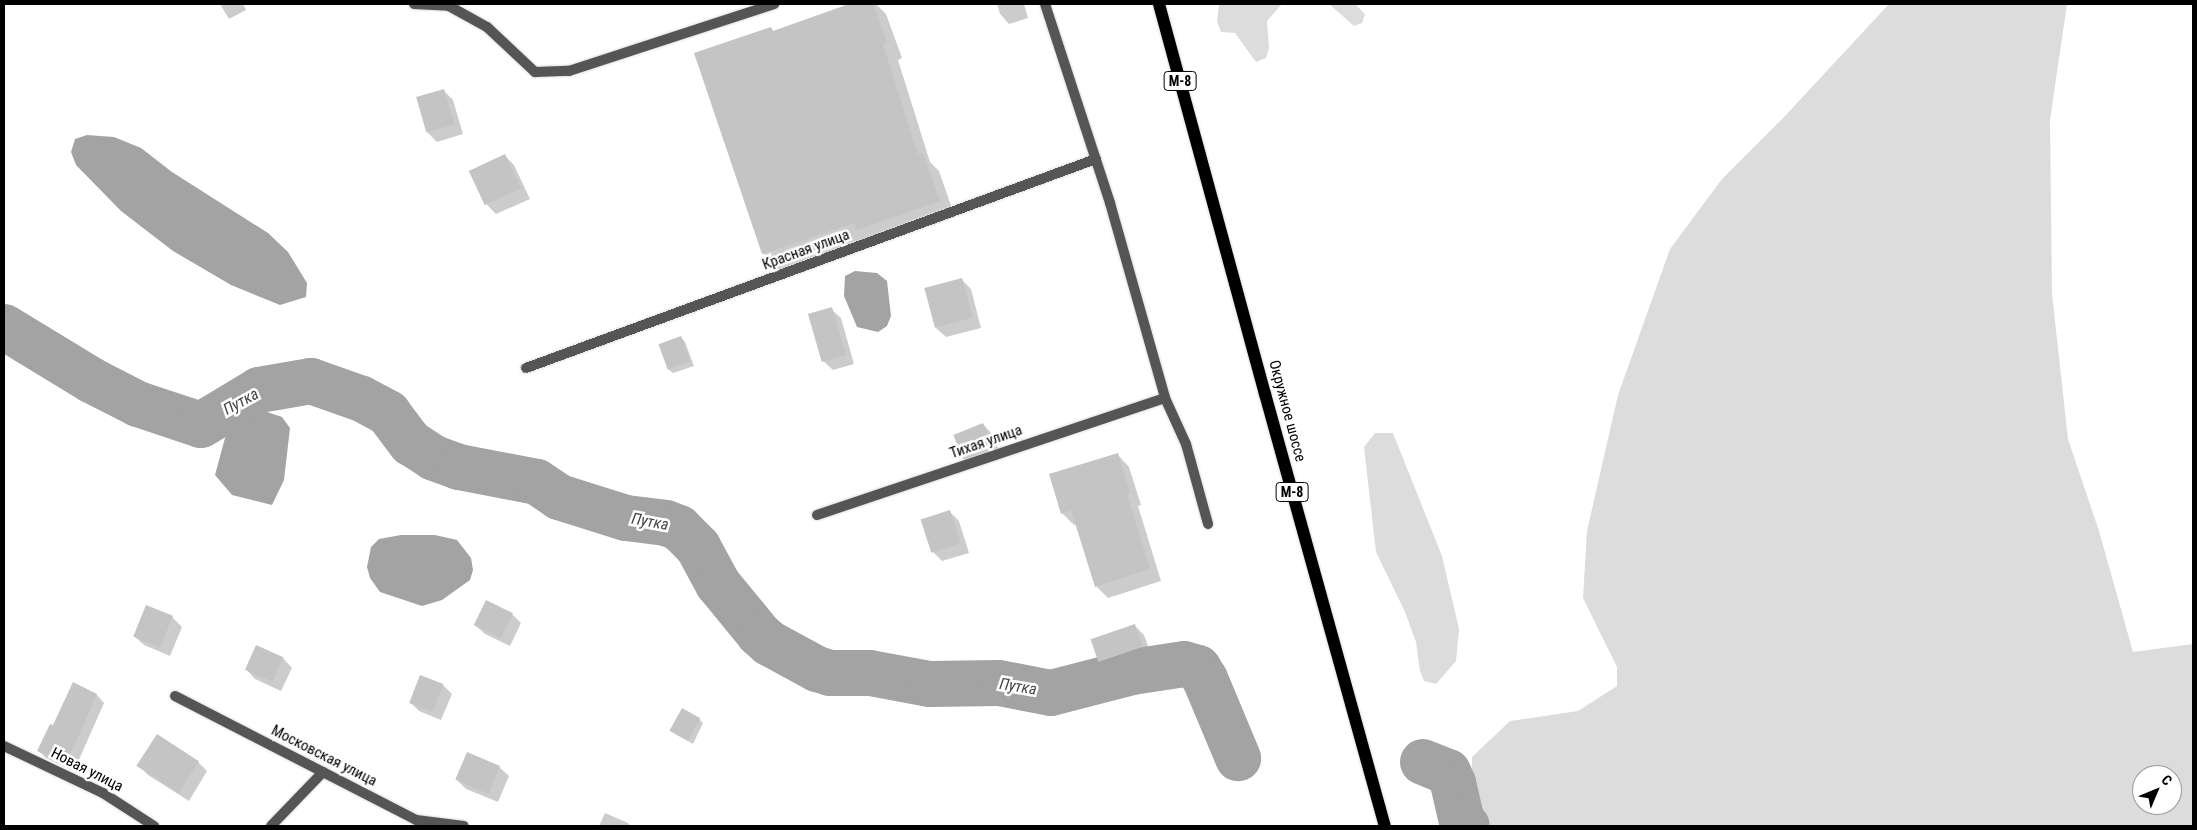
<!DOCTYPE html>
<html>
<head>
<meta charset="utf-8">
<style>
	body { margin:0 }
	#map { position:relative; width:2197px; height:830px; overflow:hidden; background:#fff; font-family:"Roboto Condensed",sans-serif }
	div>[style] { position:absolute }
	.green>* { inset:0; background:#dcdcdc }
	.water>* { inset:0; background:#a3a3a3 }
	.shadow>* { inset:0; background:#0003 }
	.river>* { height:46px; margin:-23px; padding:0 23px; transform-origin:23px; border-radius:23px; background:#a3a3a3 }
	.building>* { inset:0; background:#c4c4c4; transform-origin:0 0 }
	.roads { filter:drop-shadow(0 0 1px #dbdbdb) drop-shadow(0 0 1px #dbdbdb) }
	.street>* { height:10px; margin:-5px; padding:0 5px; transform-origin:5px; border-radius:5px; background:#555 }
	.primary>* { height:12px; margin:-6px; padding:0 6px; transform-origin:6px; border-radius:6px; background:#000 }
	span { translate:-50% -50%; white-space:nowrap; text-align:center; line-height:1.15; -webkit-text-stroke:5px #fff; paint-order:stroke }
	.shield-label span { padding:1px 4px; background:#fff; border:1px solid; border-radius:4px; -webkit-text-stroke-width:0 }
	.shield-label { font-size:14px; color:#000; font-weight:700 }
	.street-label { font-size:15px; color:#000 }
	.water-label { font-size:16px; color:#444; font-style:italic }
	.frame { position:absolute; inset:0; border:5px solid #000; pointer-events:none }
	.north { position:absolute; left:2132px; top:765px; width:50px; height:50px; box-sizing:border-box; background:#fff; border:1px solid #999; border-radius:50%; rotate:45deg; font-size:14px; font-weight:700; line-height:20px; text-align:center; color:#000 }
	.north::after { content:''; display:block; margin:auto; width:18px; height:22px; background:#000; clip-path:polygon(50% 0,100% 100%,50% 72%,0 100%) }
</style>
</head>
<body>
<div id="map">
	<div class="green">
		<i style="clip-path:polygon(1219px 4px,1282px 4px,1267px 21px,1269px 48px,1266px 58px,1256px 62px,1235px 33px,1221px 32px,1217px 22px)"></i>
		<i style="clip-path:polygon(1329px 4px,1355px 4px,1365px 14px,1362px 23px,1354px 26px)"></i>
		<i style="clip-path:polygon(evenodd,1889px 4px,2067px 4px,2050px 120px,2052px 294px,2068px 439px,2099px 531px,2133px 652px,2193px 644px,2193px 826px,1477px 826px,1471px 802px,1472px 757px,1510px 721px,1578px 711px,1617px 686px,1617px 667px,1583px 598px,1587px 531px,1618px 395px,1670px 249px,1722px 179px,1785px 116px,1889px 4px,2142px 775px,2172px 775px,2172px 805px,2142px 805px,2142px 775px)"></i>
		<i style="clip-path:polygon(1375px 433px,1393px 433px,1442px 556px,1459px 629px,1456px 661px,1436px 684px,1424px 681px,1420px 671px,1416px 642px,1405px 612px,1376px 552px,1364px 447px)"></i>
	</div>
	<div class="water">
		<i style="clip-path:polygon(87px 135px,114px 137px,141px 148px,172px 172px,268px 233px,288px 252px,307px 283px,306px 297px,280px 305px,231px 285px,173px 251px,121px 211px,76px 165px,71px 152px,75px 139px)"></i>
		<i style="clip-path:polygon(855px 271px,877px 273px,887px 281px,891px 316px,887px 326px,878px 332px,857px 327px,844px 296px,845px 276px)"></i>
		<i style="clip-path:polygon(254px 412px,267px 412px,282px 417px,290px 428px,284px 480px,272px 505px,232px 495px,215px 475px,225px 438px,233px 428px)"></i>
		<i style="clip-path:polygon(401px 535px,435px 535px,457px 540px,471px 558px,473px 570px,470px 580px,442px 600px,422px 606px,380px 592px,370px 578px,367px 567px,371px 547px,379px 539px)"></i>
	</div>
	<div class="shadow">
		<i style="clip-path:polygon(220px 4px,243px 4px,246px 10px,229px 19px)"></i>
		<i style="clip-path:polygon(853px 4px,876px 4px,886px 14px,902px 58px,898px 60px,930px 162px,939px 171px,955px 217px,874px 245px,868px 239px,779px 270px,763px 253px,771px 29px,774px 32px)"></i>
		<i style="clip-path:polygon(997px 4px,1024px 4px,1028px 18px,1009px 24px,1000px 14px)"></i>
		<i style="clip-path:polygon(444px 91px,453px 100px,463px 134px,437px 142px,427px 132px)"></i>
		<i style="clip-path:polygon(505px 156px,514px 165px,530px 199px,496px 214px,487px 205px)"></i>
		<i style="clip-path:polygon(961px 279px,971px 289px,981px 328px,946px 337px,936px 328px)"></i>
		<i style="clip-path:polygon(831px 309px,841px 318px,854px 364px,833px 370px,823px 361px)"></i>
		<i style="clip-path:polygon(681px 337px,685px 342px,694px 366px,673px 373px,668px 369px)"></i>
		<i style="clip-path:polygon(983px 424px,992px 434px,1002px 457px,973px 467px,964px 458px)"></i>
		<i style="clip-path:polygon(1118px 455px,1129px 467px,1141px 505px,1138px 506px,1161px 581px,1108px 598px,1096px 586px,1076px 524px,1074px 525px,1062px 513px)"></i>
		<i style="clip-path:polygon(950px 512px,959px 521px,969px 553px,942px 561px,933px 552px)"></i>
		<i style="clip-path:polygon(146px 606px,172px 617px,182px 627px,170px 656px,144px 645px,134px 636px)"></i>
		<i style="clip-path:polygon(512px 614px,521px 623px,510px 646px,485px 634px,475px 625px)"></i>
		<i style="clip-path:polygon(1135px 626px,1144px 635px,1152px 657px,1110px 671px,1100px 662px)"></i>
		<i style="clip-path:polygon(257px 646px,283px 658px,292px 668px,281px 691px,255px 679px,246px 669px)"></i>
		<i style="clip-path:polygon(420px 676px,443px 685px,452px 694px,441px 720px,419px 711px,410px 702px)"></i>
		<i style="clip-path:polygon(74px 684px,97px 695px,104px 703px,74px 771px,46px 758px,39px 751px,54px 727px)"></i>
		<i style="clip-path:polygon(699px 719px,703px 723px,693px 744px,671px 731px)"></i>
		<i style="clip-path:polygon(198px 762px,207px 771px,189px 801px,148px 775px,138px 765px)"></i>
		<i style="clip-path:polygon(499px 767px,509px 776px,498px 802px,466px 789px,456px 779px)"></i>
		<i style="clip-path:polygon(605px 813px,628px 823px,631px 826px,599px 826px)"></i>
	</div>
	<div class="river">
		<i style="left:4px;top:327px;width:102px;rotate:31.3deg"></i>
		<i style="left:91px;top:380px;width:53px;rotate:27.1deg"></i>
		<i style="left:138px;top:404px;width:66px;rotate:18.4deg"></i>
		<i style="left:201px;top:425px;width:68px;rotate:-31.1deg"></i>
		<i style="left:259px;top:390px;width:53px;rotate:-9.8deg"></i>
		<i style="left:311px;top:381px;width:54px;rotate:19.4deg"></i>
		<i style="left:362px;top:399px;width:30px;rotate:28deg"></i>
		<i style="left:388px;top:413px;width:38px;rotate:53deg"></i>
		<i style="left:411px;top:443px;width:27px;rotate:33deg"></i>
		<i style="left:434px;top:458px;width:27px;rotate:20deg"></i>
		<i style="left:459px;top:467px;width:79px;rotate:10.9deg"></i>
		<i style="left:537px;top:482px;width:27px;rotate:34deg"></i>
		<i style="left:559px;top:497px;width:70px;rotate:17.4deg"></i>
		<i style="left:626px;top:518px;width:40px;rotate:7.1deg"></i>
		<i style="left:666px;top:523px;width:14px;rotate:21deg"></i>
		<i style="left:679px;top:528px;width:27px;rotate:45deg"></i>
		<i style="left:698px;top:547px;width:42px;rotate:61.6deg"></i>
		<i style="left:718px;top:584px;width:65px;rotate:50.6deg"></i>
		<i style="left:759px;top:634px;width:13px;rotate:42deg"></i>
		<i style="left:769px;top:643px;width:55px;rotate:28.4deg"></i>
		<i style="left:817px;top:669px;width:14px;rotate:17deg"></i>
		<i style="left:830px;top:673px;width:40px"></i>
		<i style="left:870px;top:673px;width:61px;rotate:10.4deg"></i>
		<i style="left:930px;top:684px;width:69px;rotate:-0.8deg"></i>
		<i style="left:999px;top:683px;width:53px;rotate:10.9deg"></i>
		<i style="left:1051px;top:693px;width:84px;rotate:-14.5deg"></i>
		<i style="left:1132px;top:672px;width:53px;rotate:-8.7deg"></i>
		<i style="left:1184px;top:664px;width:15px;rotate:16deg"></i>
		<i style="left:1198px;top:668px;width:13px;rotate:58deg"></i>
		<i style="left:1205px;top:679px;width:86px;rotate:67.3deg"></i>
		<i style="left:1423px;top:762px;width:27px;rotate:22deg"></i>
		<i style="left:1448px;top:772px;width:12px;rotate:66deg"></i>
		<i style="left:1453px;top:783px;width:40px;rotate:77deg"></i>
		<i style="left:1462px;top:822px;width:6px;rotate:39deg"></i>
	</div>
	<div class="building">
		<i style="clip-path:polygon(849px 4px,873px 4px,887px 42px,883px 44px,918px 155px,923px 153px,940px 201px,857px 230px,854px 223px,762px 254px,694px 53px,771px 27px,773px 31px)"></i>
		<i style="left:444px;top:89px;width:37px;height:29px;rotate:74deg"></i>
		<i style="left:505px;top:154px;width:38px;height:40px;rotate:65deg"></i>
		<i style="left:962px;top:278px;width:41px;height:39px;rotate:75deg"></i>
		<i style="left:832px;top:307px;width:50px;height:25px;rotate:74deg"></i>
		<i style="left:681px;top:336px;width:27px;height:24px;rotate:70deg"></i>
		<i style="left:983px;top:423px;width:27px;height:32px;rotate:68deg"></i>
		<i style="clip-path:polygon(1118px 453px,1130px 493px,1127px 494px,1150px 569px,1095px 587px,1071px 510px,1061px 514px,1049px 474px)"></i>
		<i style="left:950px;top:510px;width:35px;height:31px;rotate:72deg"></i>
		<i style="left:486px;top:600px;width:30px;height:28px;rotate:26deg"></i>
		<i style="left:146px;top:605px;width:29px;height:34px;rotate:22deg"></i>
		<i style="left:1135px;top:624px;width:24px;height:47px;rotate:71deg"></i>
		<i style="left:256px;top:645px;width:30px;height:27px;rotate:24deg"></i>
		<i style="left:420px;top:675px;width:25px;height:30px;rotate:21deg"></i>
		<i style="clip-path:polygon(73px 682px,97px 694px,66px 764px,37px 751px,50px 724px,53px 725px)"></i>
		<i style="left:682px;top:708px;width:21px;height:26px;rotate:29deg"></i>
		<i style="left:157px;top:734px;width:50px;height:38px;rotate:33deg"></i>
		<i style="left:467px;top:752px;width:36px;height:30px;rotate:23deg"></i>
	</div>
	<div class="roads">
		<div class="street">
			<i style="left:414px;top:4px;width:35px;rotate:3deg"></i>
			<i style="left:449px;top:6px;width:43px;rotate:28.9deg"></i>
			<i style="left:487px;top:27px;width:66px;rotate:43.2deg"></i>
			<i style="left:535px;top:72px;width:34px;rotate:-2deg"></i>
			<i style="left:569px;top:71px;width:216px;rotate:-18.1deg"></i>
			<i style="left:1045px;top:4px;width:209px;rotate:71.9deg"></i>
			<i style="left:1110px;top:203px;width:203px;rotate:74.2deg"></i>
			<i style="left:1165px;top:398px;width:51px;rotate:65.5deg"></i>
			<i style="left:1186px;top:444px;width:83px;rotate:74.6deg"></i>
			<i style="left:526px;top:368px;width:607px;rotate:-20.14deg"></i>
			<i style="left:817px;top:515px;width:367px;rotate:-18.6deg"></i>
			<i style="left:175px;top:696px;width:271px;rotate:27.2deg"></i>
			<i style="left:416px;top:820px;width:48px;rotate:7.1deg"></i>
			<i style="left:4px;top:746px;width:110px;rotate:25.4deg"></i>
			<i style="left:103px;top:793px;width:61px;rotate:32.9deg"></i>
			<i style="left:271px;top:826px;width:75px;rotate:-46.1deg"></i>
		</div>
		<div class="primary">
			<i style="left:1159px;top:4px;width:404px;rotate:74.8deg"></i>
			<i style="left:1265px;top:394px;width:448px;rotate:74.5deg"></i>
		</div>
	</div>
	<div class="shield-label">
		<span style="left:1180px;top:81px">М-8</span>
		<span style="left:1292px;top:492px">М-8</span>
	</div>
	<div class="street-label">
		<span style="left:806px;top:250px;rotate:-20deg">Красная улица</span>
		<span style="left:1287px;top:411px;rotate:75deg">Окружное шоссе</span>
		<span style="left:986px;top:442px;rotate:-19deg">Тихая улица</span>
		<span style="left:324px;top:756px;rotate:27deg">Московская улица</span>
		<span style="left:87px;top:770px;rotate:27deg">Новая улица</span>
	</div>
	<div class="water-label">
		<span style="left:241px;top:402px;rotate:-29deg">Путка</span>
		<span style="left:650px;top:522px;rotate:10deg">Путка</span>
		<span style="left:1018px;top:687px;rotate:9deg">Путка</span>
	</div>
	<div class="frame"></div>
	<div class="north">С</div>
</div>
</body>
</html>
